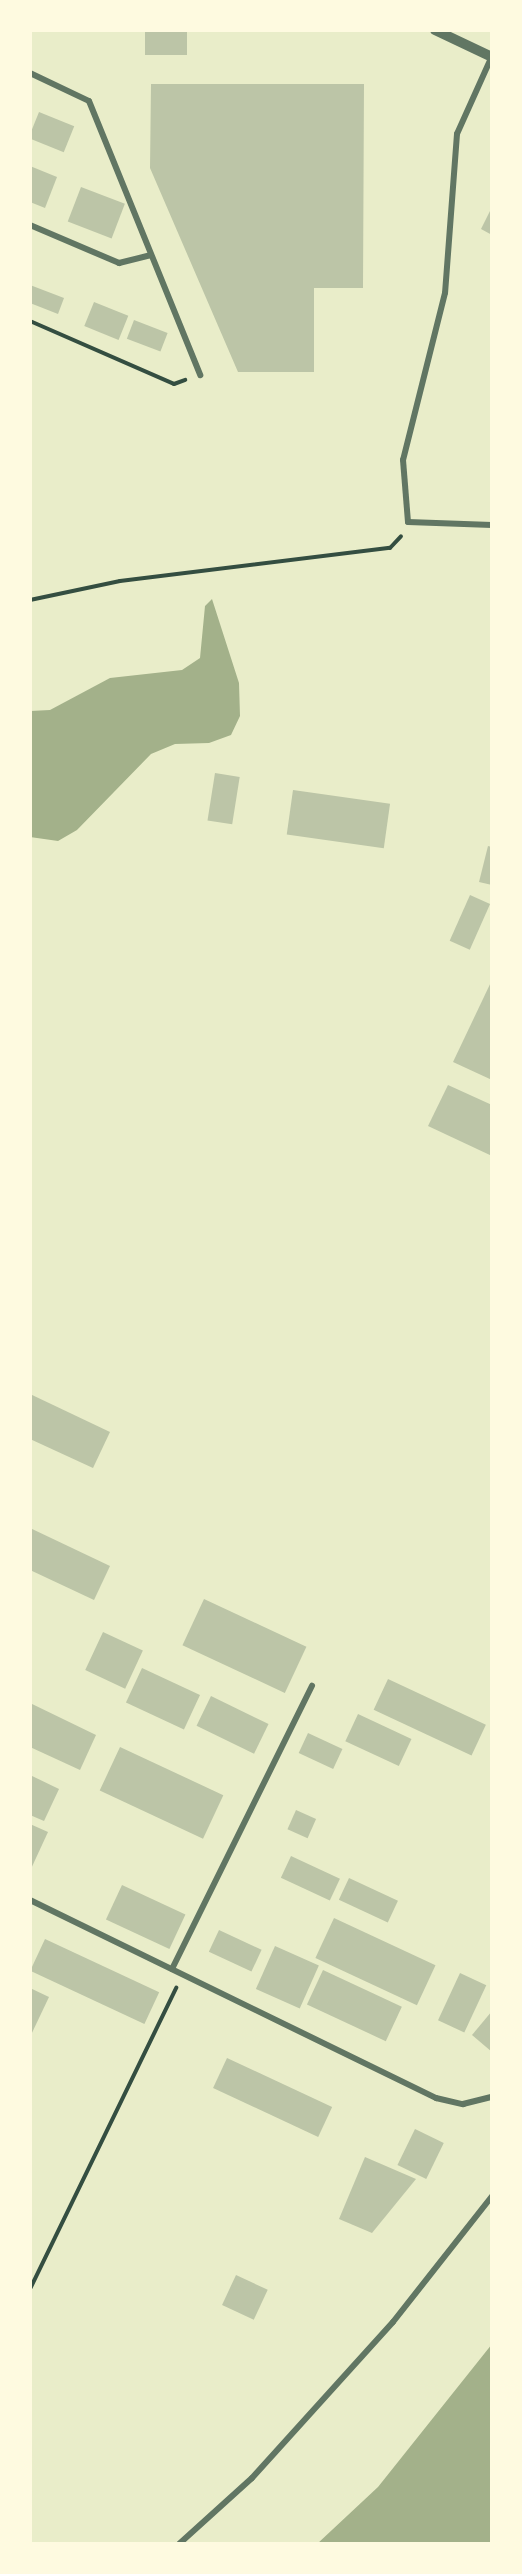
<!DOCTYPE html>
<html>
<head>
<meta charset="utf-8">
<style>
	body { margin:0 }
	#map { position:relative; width:522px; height:2574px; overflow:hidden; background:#e9edc9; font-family:Overpass,sans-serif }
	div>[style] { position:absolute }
	.water>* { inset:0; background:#a3b18a }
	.building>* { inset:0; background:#bcc5a7; transform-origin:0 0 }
	.path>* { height:4px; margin:-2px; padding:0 2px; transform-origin:2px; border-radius:2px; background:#344e41 }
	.minor>* { height:6px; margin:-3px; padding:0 3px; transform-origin:3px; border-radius:3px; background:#617663 }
	.tertiary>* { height:10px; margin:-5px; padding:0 5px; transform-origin:5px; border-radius:5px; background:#617663 }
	span { translate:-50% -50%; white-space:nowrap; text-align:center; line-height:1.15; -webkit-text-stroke:6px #fefae0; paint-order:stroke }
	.frame { position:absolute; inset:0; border:32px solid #fefae0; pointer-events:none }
</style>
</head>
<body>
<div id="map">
	<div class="water">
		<i style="clip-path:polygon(212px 599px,239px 683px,240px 716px,231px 735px,209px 743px,175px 744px,151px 754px,77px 830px,58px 841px,30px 837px,30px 711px,50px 710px,110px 678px,182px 670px,200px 658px,205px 606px)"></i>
		<i style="clip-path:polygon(492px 2344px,492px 2544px,317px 2544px,378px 2487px)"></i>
	</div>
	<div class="building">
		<i style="left:145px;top:30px;width:42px;height:25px"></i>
		<i style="clip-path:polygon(151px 84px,364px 84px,363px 288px,314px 288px,314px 372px,238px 372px,150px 168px)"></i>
		<i style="left:39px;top:112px;width:38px;height:28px;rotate:22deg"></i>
		<i style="clip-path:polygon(30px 166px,57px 177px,45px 208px,30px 202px)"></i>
		<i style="left:81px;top:187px;width:47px;height:37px;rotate:21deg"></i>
		<i style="clip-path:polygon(492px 207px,492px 235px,481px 229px)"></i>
		<i style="clip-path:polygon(30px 285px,64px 298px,58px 314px,30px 303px)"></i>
		<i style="left:94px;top:302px;width:37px;height:26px;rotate:22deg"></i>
		<i style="left:134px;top:320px;width:36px;height:20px;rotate:21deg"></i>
		<i style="left:215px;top:773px;width:25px;height:48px;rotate:9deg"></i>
		<i style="left:293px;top:790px;width:98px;height:45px;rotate:8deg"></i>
		<i style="clip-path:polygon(488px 846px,492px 847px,492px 885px,479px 882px)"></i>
		<i style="left:470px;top:895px;width:22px;height:50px;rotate:24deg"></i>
		<i style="clip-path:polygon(492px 980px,492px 1080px,453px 1062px)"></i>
		<i style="clip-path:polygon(448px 1085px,492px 1105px,492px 1156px,428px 1126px)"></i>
		<i style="clip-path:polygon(30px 1394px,110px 1432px,93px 1468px,30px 1439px)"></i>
		<i style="clip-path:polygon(30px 1528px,110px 1566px,94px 1600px,30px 1570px)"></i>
		<i style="left:204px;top:1599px;width:113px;height:51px;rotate:25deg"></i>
		<i style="left:103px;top:1632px;width:44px;height:42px;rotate:25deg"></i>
		<i style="left:142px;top:1668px;width:64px;height:38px;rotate:25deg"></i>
		<i style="left:388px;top:1679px;width:108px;height:34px;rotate:25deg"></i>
		<i style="left:211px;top:1696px;width:64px;height:33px;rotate:26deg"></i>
		<i style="clip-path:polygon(30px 1703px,96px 1735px,80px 1770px,30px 1747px)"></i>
		<i style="left:358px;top:1714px;width:59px;height:30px;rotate:25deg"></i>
		<i style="left:308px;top:1733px;width:38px;height:22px;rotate:25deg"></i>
		<i style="left:120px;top:1747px;width:114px;height:48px;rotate:25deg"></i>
		<i style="clip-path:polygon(30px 1775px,59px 1789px,44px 1821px,30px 1815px)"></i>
		<i style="left:296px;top:1810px;width:22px;height:21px;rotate:24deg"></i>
		<i style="clip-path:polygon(30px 1824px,48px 1832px,30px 1871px)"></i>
		<i style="left:291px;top:1856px;width:54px;height:24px;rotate:25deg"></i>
		<i style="left:349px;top:1878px;width:54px;height:24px;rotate:25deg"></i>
		<i style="left:122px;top:1885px;width:70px;height:38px;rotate:25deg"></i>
		<i style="left:334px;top:1918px;width:112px;height:44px;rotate:25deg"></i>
		<i style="left:219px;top:1930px;width:47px;height:24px;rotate:25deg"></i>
		<i style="left:45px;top:1939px;width:126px;height:35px;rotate:25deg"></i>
		<i style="left:275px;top:1946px;width:48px;height:47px;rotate:24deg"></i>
		<i style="left:323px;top:1970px;width:87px;height:38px;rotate:25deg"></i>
		<i style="left:460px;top:1973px;width:29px;height:52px;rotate:25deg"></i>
		<i style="clip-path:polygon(30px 1988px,49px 1997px,30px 2037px)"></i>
		<i style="clip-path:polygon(492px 2011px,492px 2052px,472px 2035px)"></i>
		<i style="left:227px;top:2058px;width:116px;height:33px;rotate:25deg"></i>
		<i style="left:415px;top:2129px;width:32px;height:40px;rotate:26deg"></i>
		<i style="clip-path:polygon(365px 2157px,416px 2179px,372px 2233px,339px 2219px)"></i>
		<i style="left:236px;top:2275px;width:35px;height:33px;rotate:25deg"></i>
	</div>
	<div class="path">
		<i style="left:30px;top:321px;width:157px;rotate:23.6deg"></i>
		<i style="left:174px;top:384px;width:12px;rotate:-20deg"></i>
		<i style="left:30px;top:600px;width:92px;rotate:-11.9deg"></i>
		<i style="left:120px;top:581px;width:272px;rotate:-7deg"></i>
		<i style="left:390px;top:548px;width:16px;rotate:-47deg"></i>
		<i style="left:30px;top:2289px;width:335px;rotate:-64.1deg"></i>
	</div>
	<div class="minor">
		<i style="left:492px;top:56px;width:85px;rotate:114.2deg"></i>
		<i style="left:457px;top:134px;width:159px;rotate:94.3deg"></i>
		<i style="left:445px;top:293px;width:172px;rotate:104.1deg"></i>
		<i style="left:403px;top:460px;width:62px;rotate:85.4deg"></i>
		<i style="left:408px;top:522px;width:84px;rotate:2deg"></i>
		<i style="left:30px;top:73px;width:65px;rotate:25.4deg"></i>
		<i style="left:89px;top:101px;width:296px;rotate:67.9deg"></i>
		<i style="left:30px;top:225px;width:97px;rotate:23.1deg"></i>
		<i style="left:119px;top:263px;width:33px;rotate:-14deg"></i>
		<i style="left:30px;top:1900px;width:452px;rotate:26deg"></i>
		<i style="left:436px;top:2098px;width:28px;rotate:13deg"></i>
		<i style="left:463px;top:2104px;width:30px;rotate:-14deg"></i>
		<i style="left:172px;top:1969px;width:316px;rotate:-63.7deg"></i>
		<i style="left:179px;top:2544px;width:98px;rotate:-42.1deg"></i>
		<i style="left:252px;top:2478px;width:210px;rotate:-47.9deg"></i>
		<i style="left:393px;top:2322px;width:160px;rotate:-51.8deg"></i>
	</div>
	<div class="tertiary">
		<i style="left:435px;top:30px;width:63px;rotate:25.3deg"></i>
	</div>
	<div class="frame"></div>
</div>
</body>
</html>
